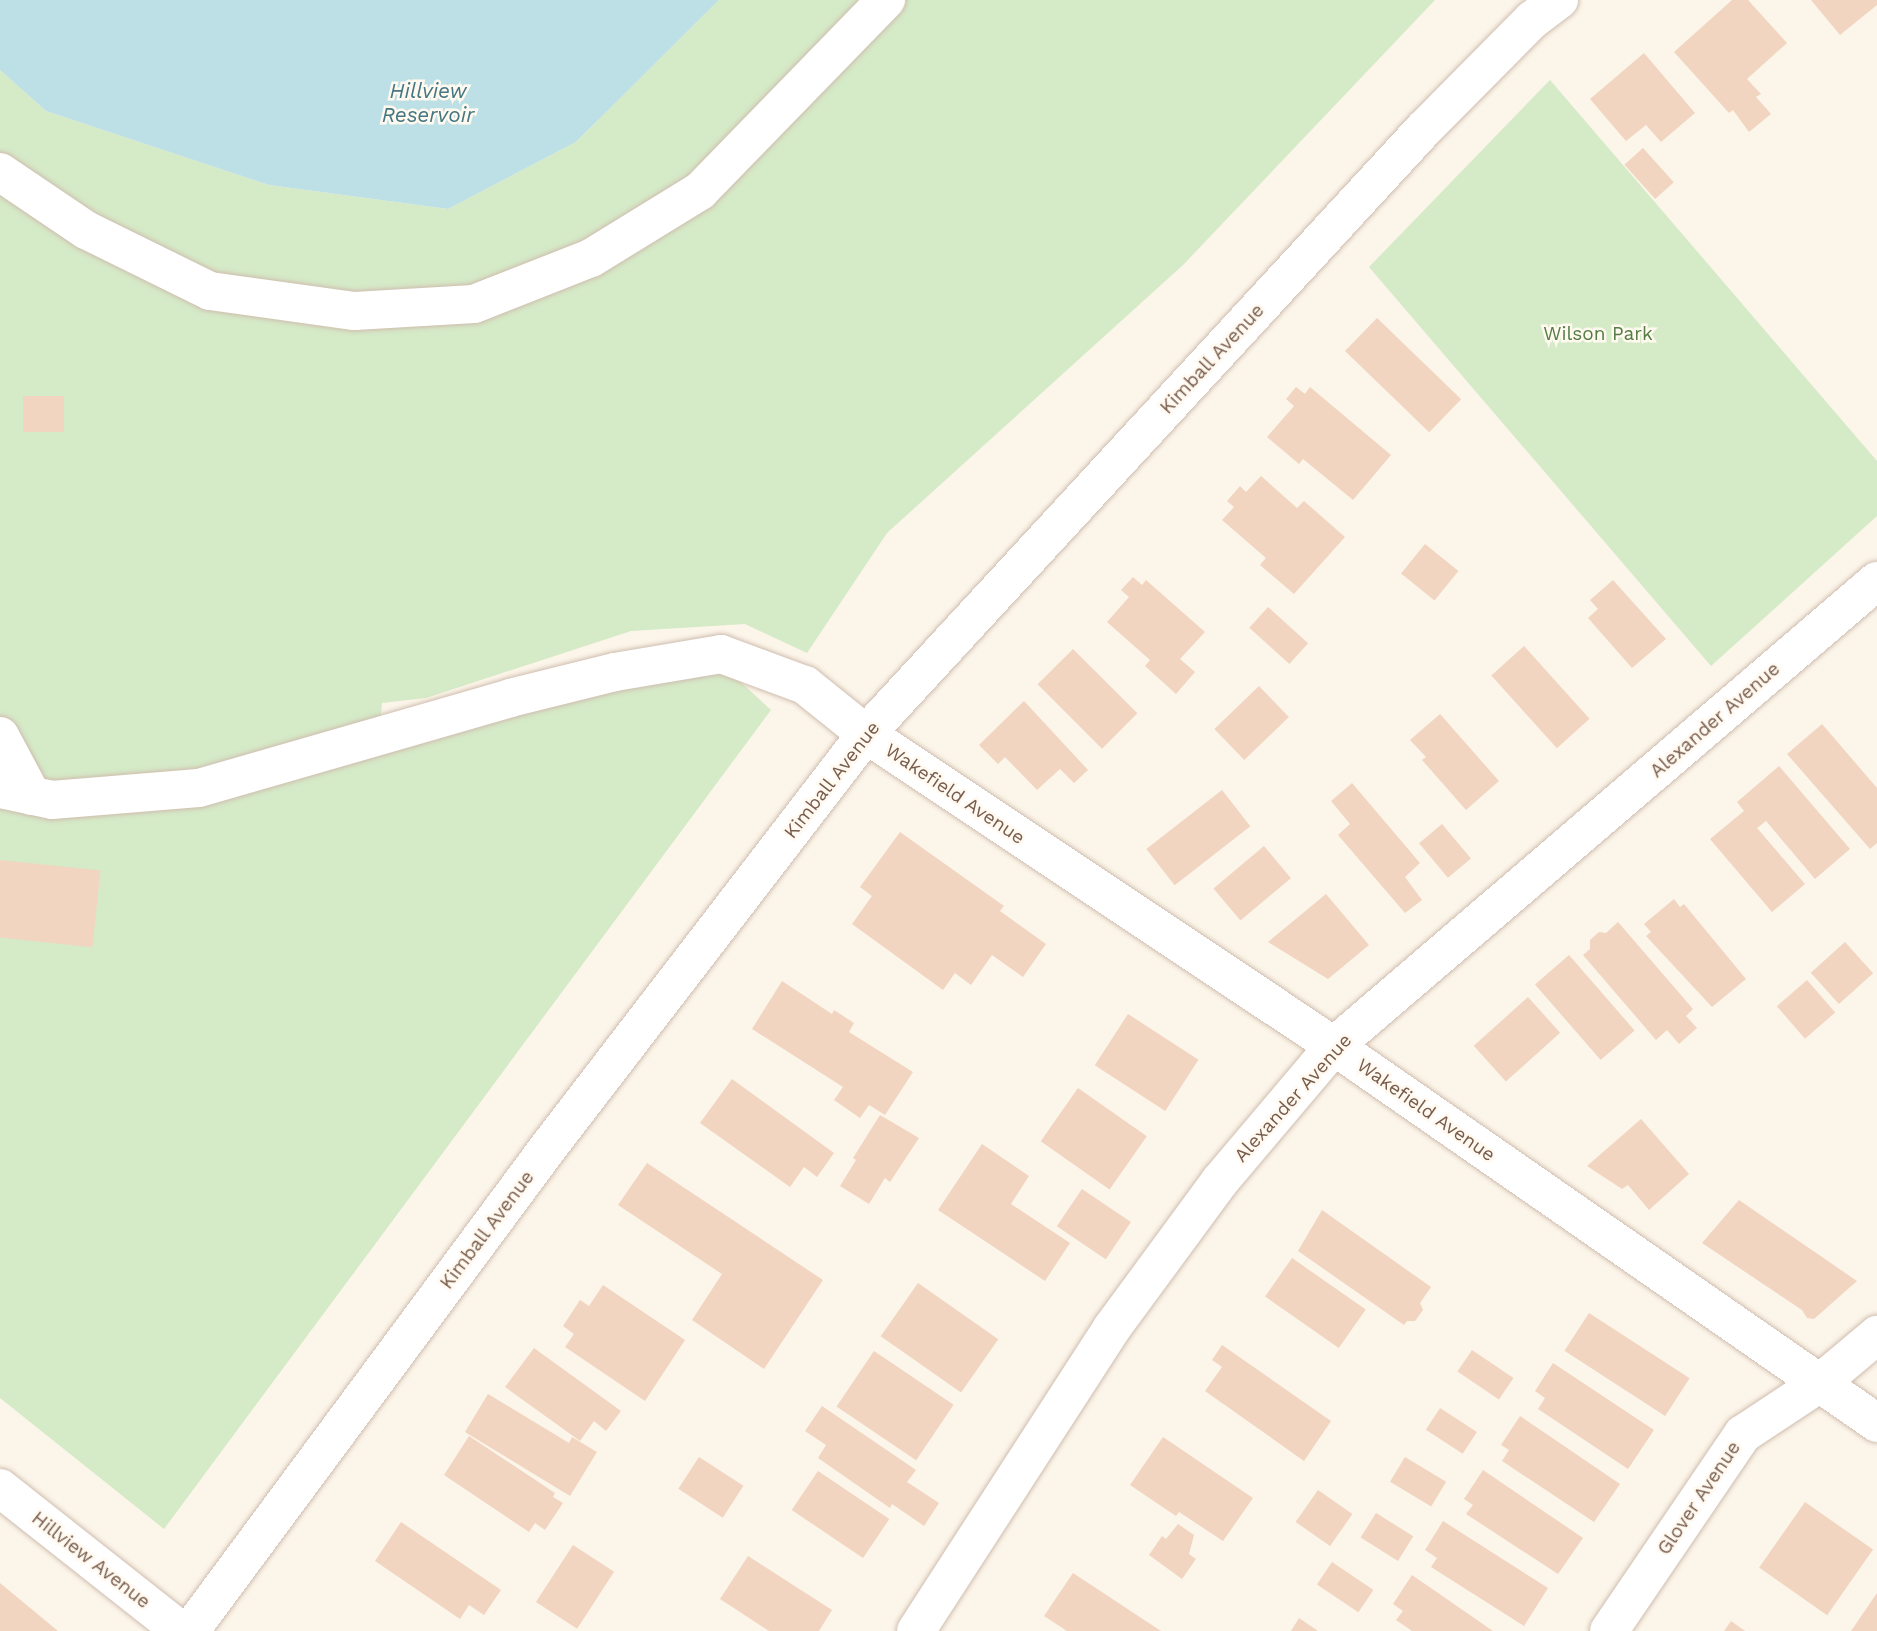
<!DOCTYPE html>
<html>
<head>
<meta charset="utf-8">
<style>
	body { margin:0 }
	#map { position:relative; width:1877px; height:1631px; overflow:hidden; background:#fcf5e9; font-family:"Work Sans",sans-serif }
	div>[style] { position:absolute }
	.green>* { inset:0; background:#d5eac7 }
	.water>* { inset:0; background:#bde0e6 }
	.building>* { inset:0; background:#f1d5c1; transform-origin:0 0 }
	.roads { filter:drop-shadow(0 0 2px #cfbdaf) drop-shadow(0 0 2px #cfbdaf) }
	.minor>* { height:38px; margin:-19px; padding:0 19px; transform-origin:19px; border-radius:19px; background:#fff }
	span { translate:-50% -50%; white-space:nowrap; text-align:center; line-height:1.15; -webkit-text-stroke:5px #fff9f0; paint-order:stroke }
	.park-label { font-size:19px; color:#547d44 }
	.street-label { font-size:19px; color:#775c4d }
	.water-label { font-size:21px; color:#437783; font-style:italic }
</style>
</head>
<body>
<div id="map">
	<div class="green">
		<i style="clip-path:polygon(719px 0,1435px 0,1183px 265px,887px 533px,807px 653px,745px 624px,631px 631px,426px 698px,382px 703px,379px 738px,652px 672px,733px 675px,771px 710px,164px 1529px,0 1398px,0 70px,46px 111px,269px 185px,448px 209px,576px 142px)"></i>
		<i style="clip-path:polygon(1550px 80px,1877px 461px,1877px 516px,1711px 666px,1369px 267px)"></i>
	</div>
	<div class="water">
		<i style="clip-path:polygon(0 0,719px 0,576px 142px,448px 209px,269px 185px,46px 111px,0 70px)"></i>
	</div>
	<div class="building">
		<i style="clip-path:polygon(1732px 0,1748px 0,1787px 43px,1747px 79px,1761px 94px,1756px 97px,1771px 114px,1749px 132px,1733px 110px,1729px 113px,1674px 52px)"></i>
		<i style="clip-path:polygon(1811px 0,1877px 0,1877px 5px,1840px 35px)"></i>
		<i style="clip-path:polygon(1644px 53px,1695px 113px,1661px 142px,1646px 125px,1626px 141px,1590px 99px)"></i>
		<i style="left:1643px;top:148px;width:46px;height:25px;rotate:48deg"></i>
		<i style="left:1377px;top:318px;width:117px;height:46px;rotate:44deg"></i>
		<i style="clip-path:polygon(1296px 387px,1305px 394px,1310px 387px,1391px 455px,1353px 500px,1303px 459px,1299px 464px,1267px 437px,1294px 406px,1286px 399px)"></i>
		<i style="left:64px;top:396px;width:36px;height:41px;rotate:90deg"></i>
		<i style="clip-path:polygon(1261px 476px,1297px 508px,1304px 501px,1345px 537px,1294px 594px,1260px 565px,1266px 558px,1222px 520px,1234px 507px,1227px 501px,1240px 486px,1246px 492px)"></i>
		<i style="left:1425px;top:544px;width:43px;height:38px;rotate:39deg"></i>
		<i style="clip-path:polygon(1133px 577px,1142px 585px,1146px 580px,1205px 632px,1180px 659px,1195px 672px,1176px 694px,1145px 666px,1150px 660px,1107px 622px,1129px 597px,1121px 590px)"></i>
		<i style="clip-path:polygon(1613px 580px,1666px 639px,1632px 668px,1588px 618px,1598px 609px,1590px 600px)"></i>
		<i style="left:1268px;top:607px;width:54px;height:28px;rotate:42deg"></i>
		<i style="left:1524px;top:646px;width:98px;height:44px;rotate:48deg"></i>
		<i style="left:1073px;top:649px;width:91px;height:50px;rotate:45deg"></i>
		<i style="left:1259px;top:686px;width:43px;height:62px;rotate:46deg"></i>
		<i style="clip-path:polygon(1024px 701px,1088px 770px,1074px 783px,1060px 769px,1037px 790px,1005px 757px,998px 764px,979px 745px)"></i>
		<i style="clip-path:polygon(1440px 714px,1499px 781px,1466px 810px,1422px 760px,1426px 757px,1410px 740px)"></i>
		<i style="clip-path:polygon(1822px 724px,1877px 788px,1877px 843px,1870px 849px,1787px 754px)"></i>
		<i style="clip-path:polygon(1779px 766px,1850px 849px,1815px 879px,1766px 821px,1757px 828px,1805px 884px,1772px 912px,1710px 839px,1744px 811px,1737px 802px)"></i>
		<i style="clip-path:polygon(1352px 783px,1420px 863px,1405px 877px,1422px 900px,1405px 913px,1338px 835px,1350px 824px,1331px 801px)"></i>
		<i style="left:1222px;top:790px;width:46px;height:96px;rotate:52deg"></i>
		<i style="left:1442px;top:824px;width:45px;height:30px;rotate:50deg"></i>
		<i style="clip-path:polygon(900px 832px,1004px 906px,1000px 911px,1046px 944px,1023px 977px,992px 955px,971px 985px,955px 973px,943px 990px,852px 924px,872px 896px,860px 887px)"></i>
		<i style="left:1264px;top:846px;width:42px;height:66px;rotate:50deg"></i>
		<i style="left:0;top:860px;width:101px;height:77px;rotate:6deg"></i>
		<i style="clip-path:polygon(1326px 894px,1369px 945px,1328px 979px,1268px 942px)"></i>
		<i style="clip-path:polygon(1674px 899px,1680px 907px,1684px 904px,1746px 979px,1712px 1007px,1646px 936px,1651px 932px,1644px 924px)"></i>
		<i style="clip-path:polygon(1618px 922px,1693px 1009px,1686px 1016px,1697px 1028px,1679px 1044px,1667px 1030px,1656px 1040px,1583px 955px,1590px 949px,1590px 940px,1599px 932px,1606px 933px)"></i>
		<i style="left:1845px;top:942px;width:42px;height:46px;rotate:48deg"></i>
		<i style="left:1569px;top:955px;width:100px;height:45px;rotate:49deg"></i>
		<i style="left:1807px;top:980px;width:43px;height:40px;rotate:49deg"></i>
		<i style="clip-path:polygon(782px 981px,832px 1014px,834px 1010px,854px 1023px,849px 1032px,913px 1072px,885px 1115px,869px 1105px,860px 1118px,834px 1100px,843px 1087px,752px 1029px)"></i>
		<i style="left:1528px;top:997px;width:48px;height:73px;rotate:48deg"></i>
		<i style="left:1128px;top:1014px;width:84px;height:61px;rotate:33deg"></i>
		<i style="clip-path:polygon(732px 1079px,834px 1153px,817px 1177px,804px 1167px,790px 1187px,700px 1123px)"></i>
		<i style="left:1078px;top:1088px;width:84px;height:65px;rotate:35deg"></i>
		<i style="clip-path:polygon(880px 1115px,919px 1138px,890px 1182px,885px 1178px,869px 1204px,840px 1186px,856px 1160px,853px 1158px)"></i>
		<i style="clip-path:polygon(1641px 1119px,1689px 1174px,1649px 1210px,1628px 1185px,1622px 1189px,1587px 1166px)"></i>
		<i style="clip-path:polygon(982px 1144px,1029px 1176px,1011px 1204px,1070px 1243px,1045px 1281px,938px 1210px)"></i>
		<i style="clip-path:polygon(647px 1163px,823px 1280px,764px 1369px,692px 1320px,722px 1274px,618px 1205px)"></i>
		<i style="left:1082px;top:1189px;width:59px;height:45px;rotate:34deg"></i>
		<i style="clip-path:polygon(1739px 1200px,1857px 1281px,1814px 1319px,1807px 1318px,1802px 1310px,1702px 1243px)"></i>
		<i style="clip-path:polygon(1322px 1210px,1431px 1287px,1420px 1303px,1423px 1310px,1415px 1321px,1407px 1321px,1404px 1325px,1298px 1251px)"></i>
		<i style="left:1292px;top:1258px;width:90px;height:47px;rotate:35deg"></i>
		<i style="left:918px;top:1283px;width:98px;height:65px;rotate:35deg"></i>
		<i style="clip-path:polygon(603px 1285px,685px 1340px,645px 1401px,565px 1347px,574px 1334px,563px 1326px,580px 1300px,589px 1306px)"></i>
		<i style="left:1589px;top:1313px;width:120px;height:45px;rotate:33deg"></i>
		<i style="clip-path:polygon(1222px 1345px,1331px 1421px,1304px 1461px,1205px 1391px,1222px 1367px,1212px 1360px)"></i>
		<i style="clip-path:polygon(534px 1348px,621px 1411px,606px 1431px,594px 1421px,580px 1441px,505px 1387px)"></i>
		<i style="left:1472px;top:1350px;width:50px;height:26px;rotate:34deg"></i>
		<i style="left:874px;top:1351px;width:96px;height:67px;rotate:34deg"></i>
		<i style="clip-path:polygon(1553px 1363px,1654px 1430px,1628px 1469px,1538px 1409px,1545px 1398px,1535px 1391px)"></i>
		<i style="clip-path:polygon(488px 1394px,569px 1443px,572px 1437px,597px 1452px,570px 1496px,465px 1432px)"></i>
		<i style="clip-path:polygon(822px 1406px,916px 1470px,907px 1482px,939px 1503px,924px 1526px,892px 1504px,890px 1508px,818px 1458px,826px 1445px,805px 1431px)"></i>
		<i style="left:1440px;top:1408px;width:44px;height:26px;rotate:33deg"></i>
		<i style="clip-path:polygon(1520px 1416px,1620px 1484px,1594px 1522px,1502px 1461px,1509px 1450px,1501px 1445px)"></i>
		<i style="clip-path:polygon(469px 1436px,555px 1493px,553px 1497px,563px 1503px,545px 1530px,535px 1523px,529px 1532px,444px 1475px)"></i>
		<i style="clip-path:polygon(1163px 1437px,1253px 1498px,1223px 1541px,1179px 1512px,1176px 1516px,1130px 1485px)"></i>
		<i style="left:699px;top:1457px;width:53px;height:38px;rotate:33deg"></i>
		<i style="left:1405px;top:1457px;width:48px;height:29px;rotate:31deg"></i>
		<i style="clip-path:polygon(1483px 1470px,1583px 1538px,1558px 1574px,1466px 1514px,1473px 1505px,1464px 1499px)"></i>
		<i style="left:818px;top:1471px;width:86px;height:47px;rotate:34deg"></i>
		<i style="left:1318px;top:1490px;width:42px;height:39px;rotate:35deg"></i>
		<i style="left:1805px;top:1502px;width:83px;height:80px;rotate:35deg"></i>
		<i style="left:1376px;top:1513px;width:44px;height:29px;rotate:32deg"></i>
		<i style="clip-path:polygon(1443px 1521px,1548px 1588px,1524px 1626px,1431px 1567px,1437px 1558px,1425px 1550px)"></i>
		<i style="clip-path:polygon(401px 1522px,501px 1590px,484px 1615px,469px 1605px,460px 1619px,375px 1561px)"></i>
		<i style="clip-path:polygon(1178px 1524px,1194px 1535px,1189px 1554px,1196px 1559px,1182px 1579px,1149px 1555px,1162px 1536px,1166px 1539px)"></i>
		<i style="left:573px;top:1545px;width:49px;height:68px;rotate:33deg"></i>
		<i style="clip-path:polygon(748px 1556px,832px 1610px,819px 1631px,769px 1631px,720px 1599px)"></i>
		<i style="left:1332px;top:1562px;width:50px;height:27px;rotate:34deg"></i>
		<i style="clip-path:polygon(1073px 1573px,1161px 1631px,1067px 1631px,1044px 1616px)"></i>
		<i style="clip-path:polygon(1412px 1575px,1493px 1631px,1412px 1631px,1396px 1620px,1403px 1611px,1393px 1604px)"></i>
		<i style="clip-path:polygon(0 1583px,58px 1631px,0 1631px)"></i>
		<i style="clip-path:polygon(1877px 1593px,1877px 1631px,1851px 1631px)"></i>
		<i style="clip-path:polygon(1299px 1618px,1318px 1631px,1291px 1631px)"></i>
		<i style="clip-path:polygon(1731px 1621px,1745px 1631px,1724px 1631px)"></i>
	</div>
	<div class="roads">
		<div class="minor">
			<i style="left:0;top:172px;width:104px;rotate:34deg"></i>
			<i style="left:86px;top:230px;width:138px;rotate:26.2deg"></i>
			<i style="left:210px;top:291px;width:146px;rotate:7.9deg"></i>
			<i style="left:355px;top:311px;width:119px;rotate:-3.4deg"></i>
			<i style="left:474px;top:304px;width:126px;rotate:-21.5deg"></i>
			<i style="left:591px;top:258px;width:128px;rotate:-31.6deg"></i>
			<i style="left:700px;top:191px;width:267px;rotate:-45.8deg"></i>
			<i style="left:0;top:736px;width:68px;rotate:61.9deg"></i>
			<i style="left:0;top:789px;width:53px;rotate:11.9deg"></i>
			<i style="left:52px;top:800px;width:147px;rotate:-4.7deg"></i>
			<i style="left:199px;top:788px;width:324px;rotate:-16.1deg"></i>
			<i style="left:510px;top:698px;width:108px;rotate:-13.9deg"></i>
			<i style="left:615px;top:672px;width:108px;rotate:-9.6deg"></i>
			<i style="left:721px;top:654px;width:90px;rotate:20.3deg"></i>
			<i style="left:805px;top:685px;width:78px;rotate:38.8deg"></i>
			<i style="left:866px;top:734px;width:562px;rotate:33.69deg"></i>
			<i style="left:1334px;top:1046px;width:661px;rotate:34.77deg"></i>
			<i style="left:0;top:1488px;width:231px;rotate:38.3deg"></i>
			<i style="left:190px;top:1631px;width:600px;rotate:-53.47deg"></i>
			<i style="left:547px;top:1149px;width:523px;rotate:-52.45deg"></i>
			<i style="left:866px;top:734px;width:822px;rotate:-47.32deg"></i>
			<i style="left:1423px;top:130px;width:155px;rotate:-45.3deg"></i>
			<i style="left:1532px;top:20px;width:34px;rotate:-37deg"></i>
			<i style="left:916px;top:1631px;width:361px;rotate:-57.1deg"></i>
			<i style="left:1112px;top:1328px;width:182px;rotate:-53.7deg"></i>
			<i style="left:1220px;top:1181px;width:177px;rotate:-49.8deg"></i>
			<i style="left:1334px;top:1046px;width:715px;rotate:-40.58deg"></i>
			<i style="left:1609px;top:1631px;width:238px;rotate:-55.8deg"></i>
			<i style="left:1743px;top:1434px;width:92px;rotate:-33.5deg"></i>
			<i style="left:1820px;top:1383px;width:75px;rotate:-40.1deg"></i>
		</div>
	</div>
	<div class="park-label">
		<span style="left:1598px;top:334px">Wilson Park</span>
	</div>
	<div class="street-label">
		<span style="left:1212px;top:359px;rotate:-47deg">Kimball Avenue</span>
		<span style="left:1715px;top:720px;rotate:-41deg">Alexander Avenue</span>
		<span style="left:832px;top:780px;rotate:-52deg">Kimball Avenue</span>
		<span style="left:955px;top:794px;rotate:34deg">Wakefield Avenue</span>
		<span style="left:1293px;top:1098px;rotate:-48deg">Alexander Avenue</span>
		<span style="left:1426px;top:1110px;rotate:35deg">Wakefield Avenue</span>
		<span style="left:487px;top:1230px;rotate:-53deg">Kimball Avenue</span>
		<span style="left:1699px;top:1498px;rotate:-56deg">Glover Avenue</span>
		<span style="left:91px;top:1560px;rotate:38deg">Hillview Avenue</span>
	</div>
	<div class="water-label">
		<span style="left:428px;top:103px">Hillview<br>Reservoir</span>
	</div>
</div>
</body>
</html>
